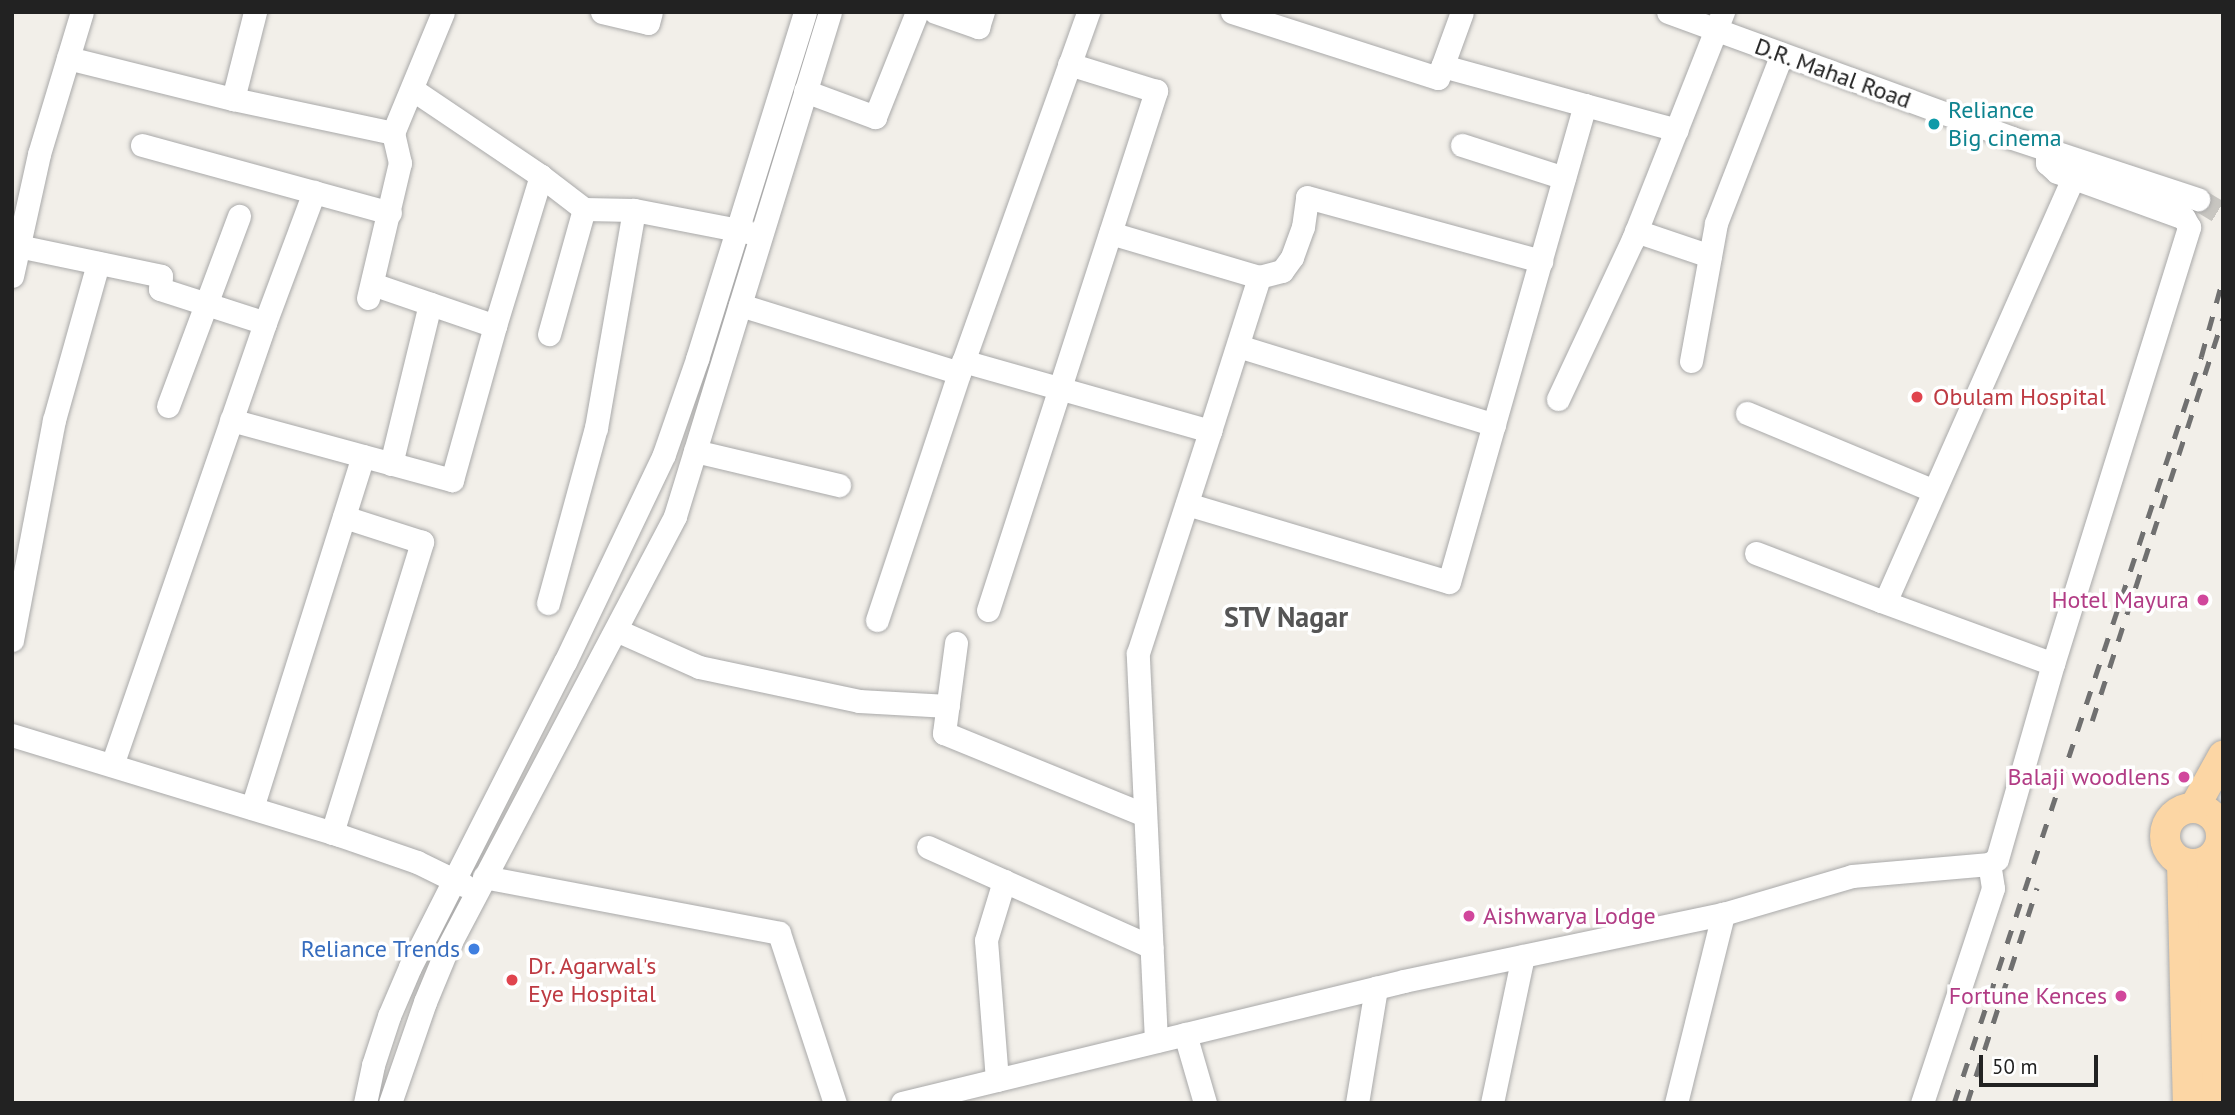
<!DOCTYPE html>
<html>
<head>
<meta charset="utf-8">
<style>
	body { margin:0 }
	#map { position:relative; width:2235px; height:1115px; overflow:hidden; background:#f2efe9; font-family:"PT Sans",sans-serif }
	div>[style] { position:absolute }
	.minor-tunnel>* { height:23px; margin-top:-11.5px; transform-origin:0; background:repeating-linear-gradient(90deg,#c8c6c1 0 23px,transparent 0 34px) }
	.roads { filter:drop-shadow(0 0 2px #a9a9a9) drop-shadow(0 0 2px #a9a9a9) }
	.minor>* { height:23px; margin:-11.5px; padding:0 11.5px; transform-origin:11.5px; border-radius:11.5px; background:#fff }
	.major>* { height:30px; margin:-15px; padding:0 15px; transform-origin:15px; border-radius:15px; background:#fcd6a4 }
	.major>.ring { margin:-15px; padding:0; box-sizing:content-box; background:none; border:30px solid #fcd6a4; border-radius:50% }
	.rail>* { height:4.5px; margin-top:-2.25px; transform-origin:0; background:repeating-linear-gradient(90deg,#707070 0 14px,transparent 0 28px) }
	.dots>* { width:19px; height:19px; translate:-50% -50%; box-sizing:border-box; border:4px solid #fff; border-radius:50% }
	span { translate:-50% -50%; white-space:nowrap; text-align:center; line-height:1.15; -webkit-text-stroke:7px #fff; paint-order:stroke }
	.street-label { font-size:24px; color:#222 }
	.culture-label { font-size:24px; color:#0d838f }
	.left { translate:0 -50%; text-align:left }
	.health-label { font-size:24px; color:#be3a42 }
	.hotel-label { font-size:24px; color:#b23c85 }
	.right { translate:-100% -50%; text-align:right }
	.shop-label { font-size:24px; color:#366cbe }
	.quarter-label { font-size:28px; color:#555; font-weight:700 }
	.frame { position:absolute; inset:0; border:14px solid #222; pointer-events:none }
	.scale { position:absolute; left:1979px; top:1055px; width:119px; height:32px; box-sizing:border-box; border:4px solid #222; border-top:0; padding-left:9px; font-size:21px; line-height:24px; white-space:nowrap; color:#222; -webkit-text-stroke:5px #fff; paint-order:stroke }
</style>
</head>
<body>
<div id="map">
	<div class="minor-tunnel">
		<i style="left:2198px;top:199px;width:29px;rotate:31deg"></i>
	</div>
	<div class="roads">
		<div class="minor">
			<i style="left:602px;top:12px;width:47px;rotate:13.4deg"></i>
			<i style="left:648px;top:23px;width:11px;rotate:-75deg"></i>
			<i style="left:935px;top:12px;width:46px;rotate:19.2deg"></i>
			<i style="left:978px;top:27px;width:16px;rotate:-72deg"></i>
			<i style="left:1232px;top:12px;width:216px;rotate:17.8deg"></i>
			<i style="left:1438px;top:78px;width:70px;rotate:-70deg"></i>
			<i style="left:1668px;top:12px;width:366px;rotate:20.1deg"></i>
			<i style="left:2012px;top:138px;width:196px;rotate:18.2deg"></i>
			<i style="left:68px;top:58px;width:170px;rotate:14deg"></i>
			<i style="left:233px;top:99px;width:164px;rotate:12deg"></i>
			<i style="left:412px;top:89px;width:156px;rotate:34deg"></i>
			<i style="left:541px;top:176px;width:54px;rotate:37.5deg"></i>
			<i style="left:584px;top:209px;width:130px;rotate:105.6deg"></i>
			<i style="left:805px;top:91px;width:75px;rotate:20.4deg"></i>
			<i style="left:875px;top:117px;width:113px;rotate:-68.2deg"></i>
			<i style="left:233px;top:99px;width:90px;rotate:-75.8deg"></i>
			<i style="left:1585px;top:105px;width:95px;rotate:15.2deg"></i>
			<i style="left:142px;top:145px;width:257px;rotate:15.3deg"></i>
			<i style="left:1462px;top:145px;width:107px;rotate:17.9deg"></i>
			<i style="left:584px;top:209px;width:50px;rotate:1.1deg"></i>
			<i style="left:1636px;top:231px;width:78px;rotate:18.7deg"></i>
			<i style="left:18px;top:246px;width:146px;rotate:11.8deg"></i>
			<i style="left:161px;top:276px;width:13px;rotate:94deg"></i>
			<i style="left:160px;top:289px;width:110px;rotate:17.9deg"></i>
			<i style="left:12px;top:276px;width:125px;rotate:-77.5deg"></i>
			<i style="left:39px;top:154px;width:148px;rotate:-73.2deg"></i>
			<i style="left:1259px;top:277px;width:24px;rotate:-15deg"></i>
			<i style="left:1282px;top:271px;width:17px;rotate:-54deg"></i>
			<i style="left:1292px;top:257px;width:32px;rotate:-70deg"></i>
			<i style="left:1303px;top:227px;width:30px;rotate:-82deg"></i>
			<i style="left:1307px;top:197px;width:243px;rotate:15.3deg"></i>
			<i style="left:368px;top:298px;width:139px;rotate:-76.7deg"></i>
			<i style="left:400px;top:163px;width:31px;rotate:-103deg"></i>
			<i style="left:393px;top:133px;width:131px;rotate:-67.5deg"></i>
			<i style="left:740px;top:305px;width:229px;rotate:17.2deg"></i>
			<i style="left:495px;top:326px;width:157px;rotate:-73deg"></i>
			<i style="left:1238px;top:346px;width:268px;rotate:17.1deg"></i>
			<i style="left:963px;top:361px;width:257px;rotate:15.8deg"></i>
			<i style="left:1210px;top:431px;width:162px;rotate:-72.3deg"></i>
			<i style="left:1259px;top:277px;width:155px;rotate:-163.5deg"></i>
			<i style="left:1691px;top:361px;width:140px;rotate:-79.7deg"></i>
			<i style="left:1716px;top:223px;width:181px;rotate:-68.7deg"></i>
			<i style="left:1558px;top:399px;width:177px;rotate:-64.9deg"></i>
			<i style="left:1633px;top:239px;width:244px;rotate:-68.4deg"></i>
			<i style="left:168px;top:406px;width:203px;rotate:-69.5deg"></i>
			<i style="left:1747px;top:413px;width:200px;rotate:22.6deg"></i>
			<i style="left:231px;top:420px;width:229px;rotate:15.2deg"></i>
			<i style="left:452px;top:480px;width:160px;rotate:-74.4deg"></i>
			<i style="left:495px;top:326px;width:130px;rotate:-161.1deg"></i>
			<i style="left:695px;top:451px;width:148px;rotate:13.3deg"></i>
			<i style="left:391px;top:464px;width:165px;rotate:-76.3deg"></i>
			<i style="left:1187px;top:504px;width:273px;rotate:16.6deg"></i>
			<i style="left:1449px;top:582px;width:496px;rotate:-74.1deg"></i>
			<i style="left:1585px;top:105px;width:148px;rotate:-164.7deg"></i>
			<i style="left:1756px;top:553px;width:134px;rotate:21deg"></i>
			<i style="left:1881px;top:601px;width:5px;rotate:-11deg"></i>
			<i style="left:1886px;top:600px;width:459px;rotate:-66.1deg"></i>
			<i style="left:1881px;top:601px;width:183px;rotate:20.1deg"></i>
			<i style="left:548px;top:603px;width:181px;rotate:-74.7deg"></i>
			<i style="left:596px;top:428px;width:221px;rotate:-80.1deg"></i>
			<i style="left:634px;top:210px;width:116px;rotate:10.9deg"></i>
			<i style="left:988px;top:610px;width:546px;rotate:-72.06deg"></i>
			<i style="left:1156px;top:91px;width:91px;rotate:-162.8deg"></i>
			<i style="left:877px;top:620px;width:260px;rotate:-71.6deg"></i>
			<i style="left:959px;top:373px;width:383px;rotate:-70.3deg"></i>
			<i style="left:616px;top:630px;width:91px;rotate:24deg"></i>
			<i style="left:699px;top:667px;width:164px;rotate:12deg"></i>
			<i style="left:859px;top:701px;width:89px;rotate:3.2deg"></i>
			<i style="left:12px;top:640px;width:224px;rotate:-79.2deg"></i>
			<i style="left:54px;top:420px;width:163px;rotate:-74.3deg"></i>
			<i style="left:956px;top:643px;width:91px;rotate:97.6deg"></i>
			<i style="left:944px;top:733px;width:217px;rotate:22.2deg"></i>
			<i style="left:12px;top:735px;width:342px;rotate:17deg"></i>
			<i style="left:339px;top:835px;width:83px;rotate:19.1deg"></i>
			<i style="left:417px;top:862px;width:52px;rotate:26.1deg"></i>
			<i style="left:112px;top:765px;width:468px;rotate:-70.9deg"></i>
			<i style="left:265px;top:323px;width:140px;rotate:-69.5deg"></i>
			<i style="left:252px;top:808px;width:369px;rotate:-72.5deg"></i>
			<i style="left:332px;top:833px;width:305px;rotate:-72.8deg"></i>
			<i style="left:422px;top:542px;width:82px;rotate:-162.2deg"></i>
			<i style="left:928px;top:847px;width:245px;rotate:24.1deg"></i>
			<i style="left:484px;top:877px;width:300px;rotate:10.7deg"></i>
			<i style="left:779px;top:933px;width:179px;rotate:71.8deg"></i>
			<i style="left:1185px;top:1034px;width:72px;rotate:73.8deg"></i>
			<i style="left:1156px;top:1041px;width:388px;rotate:-92.7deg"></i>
			<i style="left:1138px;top:653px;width:233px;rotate:-72deg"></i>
			<i style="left:997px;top:1080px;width:140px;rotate:-94.5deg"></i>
			<i style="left:986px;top:940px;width:62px;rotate:-73deg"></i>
			<i style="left:365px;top:1103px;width:39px;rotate:-78deg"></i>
			<i style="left:373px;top:1065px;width:52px;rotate:-71.9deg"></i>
			<i style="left:389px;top:1016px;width:53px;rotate:-66.8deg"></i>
			<i style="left:410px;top:967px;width:342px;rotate:-63.1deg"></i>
			<i style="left:565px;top:662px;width:230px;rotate:-64.5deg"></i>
			<i style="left:664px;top:454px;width:101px;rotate:-70.8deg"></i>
			<i style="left:697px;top:359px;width:363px;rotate:-72.7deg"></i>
			<i style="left:390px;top:1103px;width:107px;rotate:-70.9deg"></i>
			<i style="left:425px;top:1002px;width:57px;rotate:-67.5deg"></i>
			<i style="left:447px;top:949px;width:489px;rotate:-62.2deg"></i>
			<i style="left:675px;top:516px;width:527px;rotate:-72.91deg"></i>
			<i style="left:902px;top:1103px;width:517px;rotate:-13.66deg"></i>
			<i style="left:1404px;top:981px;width:326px;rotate:-11.9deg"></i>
			<i style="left:1723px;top:914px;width:134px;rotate:-16.4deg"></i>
			<i style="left:1852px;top:876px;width:138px;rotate:-5deg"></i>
			<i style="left:1989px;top:864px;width:9px;rotate:-32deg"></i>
			<i style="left:1997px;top:859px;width:203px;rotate:-74deg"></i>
			<i style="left:2053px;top:664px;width:458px;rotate:-72.7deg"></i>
			<i style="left:2189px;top:227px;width:10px;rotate:-119deg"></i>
			<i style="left:2184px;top:218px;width:135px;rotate:-160.1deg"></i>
			<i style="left:2057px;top:172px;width:13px;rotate:-138deg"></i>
			<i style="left:2047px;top:163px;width:13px;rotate:-90deg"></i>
			<i style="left:1357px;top:1103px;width:117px;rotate:-80.6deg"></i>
			<i style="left:1492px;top:1103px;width:150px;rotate:-78.1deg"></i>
			<i style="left:1676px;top:1103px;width:195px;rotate:-76deg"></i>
			<i style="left:1922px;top:1103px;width:226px;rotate:-71.7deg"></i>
			<i style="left:1993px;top:888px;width:24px;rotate:-99deg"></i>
		</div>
		<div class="major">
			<i class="ring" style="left:2165px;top:808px;width:26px;height:26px"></i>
			<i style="left:2194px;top:808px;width:60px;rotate:-60.9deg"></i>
			<i style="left:2209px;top:860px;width:243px;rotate:88.1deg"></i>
			<i style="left:2182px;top:863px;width:240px;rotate:88.6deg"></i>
		</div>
	</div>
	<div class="rail">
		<i style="left:2092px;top:721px;width:423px;rotate:-72deg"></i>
		<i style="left:1954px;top:1103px;width:786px;rotate:-71.68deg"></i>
		<i style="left:2201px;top:357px;width:82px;rotate:-74.4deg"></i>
		<i style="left:1967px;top:1103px;width:226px;rotate:-72deg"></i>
	</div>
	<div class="dots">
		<i style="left:1934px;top:124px;background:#0f9aa8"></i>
		<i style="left:1917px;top:397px;background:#e0444e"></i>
		<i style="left:2203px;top:600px;background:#d1479c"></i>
		<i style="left:2184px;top:777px;background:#d1479c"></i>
		<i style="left:1469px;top:916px;background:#d1479c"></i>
		<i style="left:474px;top:949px;background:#3f7fe0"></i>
		<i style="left:512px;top:980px;background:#e0444e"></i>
		<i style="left:2121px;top:996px;background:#d1479c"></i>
	</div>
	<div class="street-label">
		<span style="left:1833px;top:73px;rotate:20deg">D.R. Mahal Road</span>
	</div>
	<div class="culture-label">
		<span class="left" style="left:1948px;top:124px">Reliance<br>Big cinema</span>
	</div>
	<div class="health-label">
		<span class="left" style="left:1933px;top:397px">Obulam Hospital</span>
		<span class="left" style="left:528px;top:980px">Dr. Agarwal's<br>Eye Hospital</span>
	</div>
	<div class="hotel-label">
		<span class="right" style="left:2189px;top:600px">Hotel Mayura</span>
		<span class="right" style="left:2170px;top:777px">Balaji woodlens</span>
		<span class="left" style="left:1483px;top:916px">Aishwarya Lodge</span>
		<span class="right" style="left:2107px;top:996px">Fortune Kences</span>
	</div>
	<div class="shop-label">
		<span class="right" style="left:460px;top:949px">Reliance Trends</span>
	</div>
	<div class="quarter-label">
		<span style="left:1286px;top:617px">STV Nagar</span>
	</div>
	<div class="frame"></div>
	<div class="scale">50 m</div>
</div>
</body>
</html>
